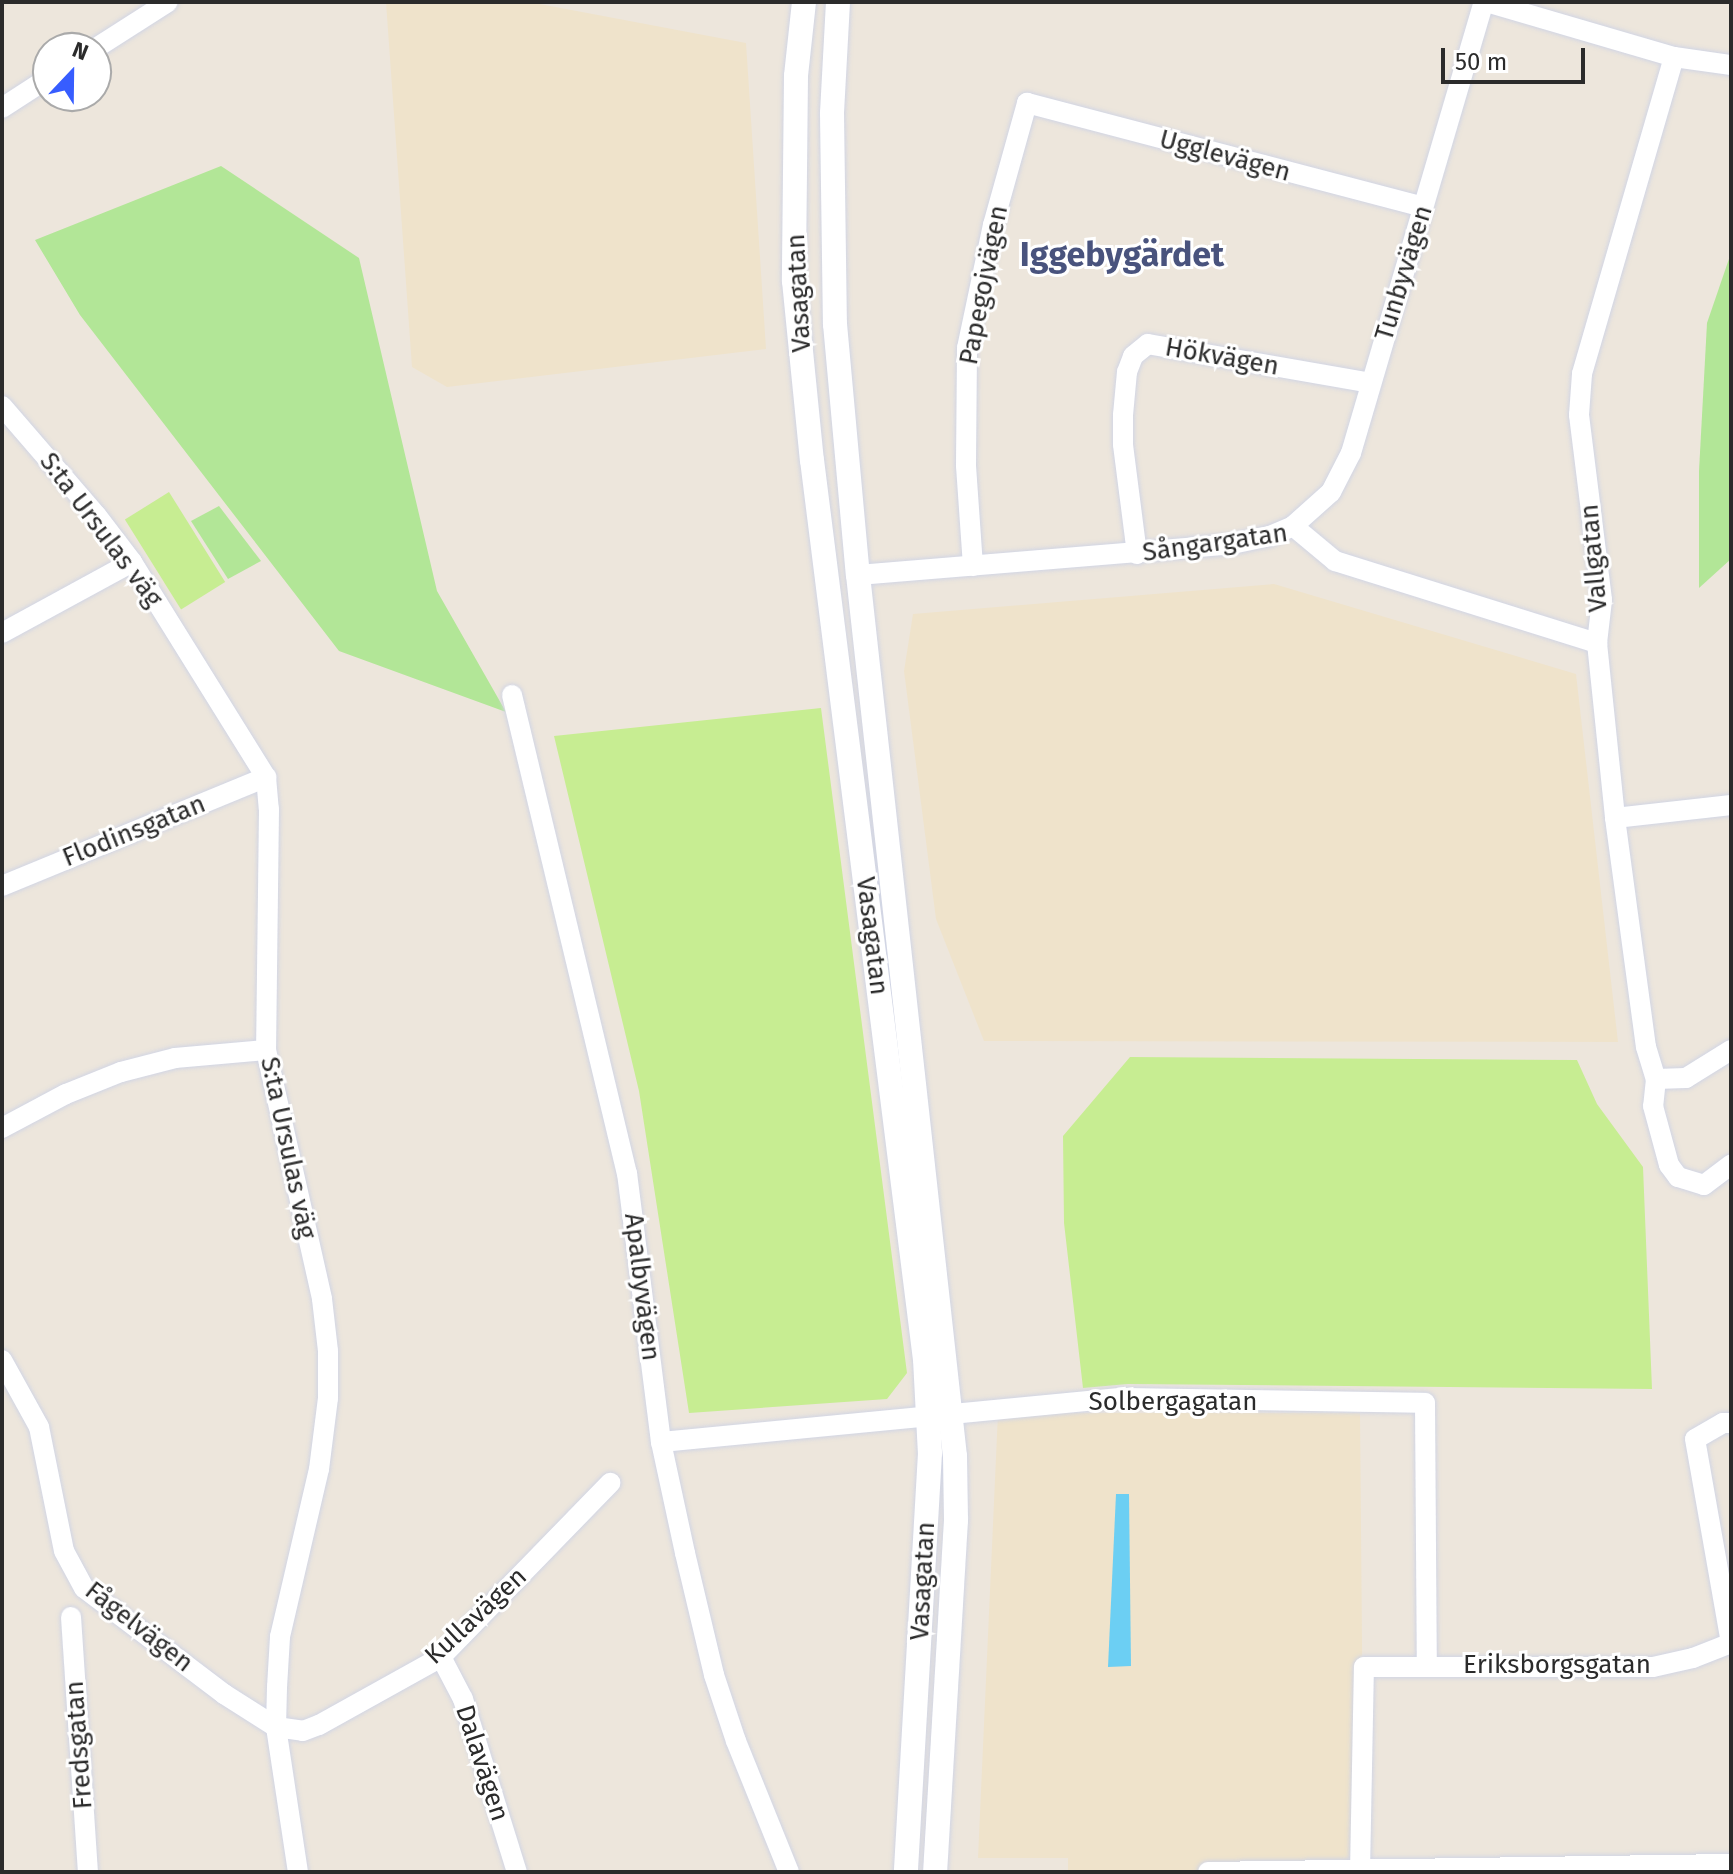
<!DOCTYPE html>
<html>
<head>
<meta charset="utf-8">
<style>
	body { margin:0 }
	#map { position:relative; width:1733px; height:1874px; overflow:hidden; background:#ede6dc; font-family:"Fira Sans",sans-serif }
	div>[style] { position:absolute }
	.education>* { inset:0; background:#efe3cb }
	.green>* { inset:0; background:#b2e697 }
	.pitch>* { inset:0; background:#c7ed92; transform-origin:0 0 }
	.water>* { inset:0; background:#6ccff3 }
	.roads { filter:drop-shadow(0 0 2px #d1d5e4) drop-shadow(0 0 2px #d1d5e4) }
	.minor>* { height:20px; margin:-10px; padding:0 10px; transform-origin:10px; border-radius:10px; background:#fff }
	.tertiary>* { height:24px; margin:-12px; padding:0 12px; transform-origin:12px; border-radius:12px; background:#fff }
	span { translate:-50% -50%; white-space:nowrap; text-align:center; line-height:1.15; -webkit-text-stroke:6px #fff; paint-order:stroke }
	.street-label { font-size:26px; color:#2b2b2b }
	.district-label { font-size:34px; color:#49537d; font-weight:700 }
	.frame { position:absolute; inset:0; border:4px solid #2b2b2b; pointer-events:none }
	.north { position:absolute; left:32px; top:32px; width:80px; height:80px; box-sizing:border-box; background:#fff; border:2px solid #aaa; border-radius:50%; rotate:22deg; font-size:22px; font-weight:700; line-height:32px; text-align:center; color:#2b2b2b }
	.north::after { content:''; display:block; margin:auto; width:28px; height:36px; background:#375dff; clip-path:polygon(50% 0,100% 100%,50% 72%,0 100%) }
	.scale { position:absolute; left:1441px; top:48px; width:144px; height:36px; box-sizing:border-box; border:4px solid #2b2b2b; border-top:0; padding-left:10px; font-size:24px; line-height:28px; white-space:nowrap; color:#2b2b2b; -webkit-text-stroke:6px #fff; paint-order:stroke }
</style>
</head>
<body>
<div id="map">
	<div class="education">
		<i style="clip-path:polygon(386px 2px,529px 2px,746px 43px,766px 349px,447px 387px,412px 367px)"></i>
		<i style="clip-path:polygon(1274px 584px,1576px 674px,1618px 1042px,984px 1041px,936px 919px,904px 671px,913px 614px)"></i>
		<i style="clip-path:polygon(998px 1413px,1360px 1413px,1364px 1872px,1068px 1872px,1068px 1858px,978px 1858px)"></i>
	</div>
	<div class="green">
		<i style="clip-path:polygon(221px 166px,359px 258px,437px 591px,506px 712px,339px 651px,80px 315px,35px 240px)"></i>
		<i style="clip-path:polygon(1731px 253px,1731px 559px,1699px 588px,1699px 471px,1707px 323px)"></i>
		<i style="clip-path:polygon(219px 506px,261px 561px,228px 579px,191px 521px)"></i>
	</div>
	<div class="pitch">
		<i style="left:169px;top:492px;width:106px;height:52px;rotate:58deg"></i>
		<i style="clip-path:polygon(821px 708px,907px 1373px,887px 1399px,689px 1413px,639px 1091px,554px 736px)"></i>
		<i style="clip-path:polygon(1130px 1057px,1577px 1060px,1597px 1104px,1643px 1167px,1652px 1389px,1128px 1384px,1083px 1388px,1064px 1223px,1063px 1136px)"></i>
	</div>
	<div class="water">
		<i style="clip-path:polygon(1116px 1494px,1129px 1494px,1131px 1666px,1108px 1667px)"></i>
	</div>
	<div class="roads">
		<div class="minor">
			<i style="left:1486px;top:2px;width:196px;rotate:16.3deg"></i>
			<i style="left:1674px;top:57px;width:58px;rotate:8deg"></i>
			<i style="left:96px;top:48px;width:85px;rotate:-32.6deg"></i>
			<i style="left:1674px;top:57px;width:330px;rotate:106.2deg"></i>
			<i style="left:1582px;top:374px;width:41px;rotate:94.2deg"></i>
			<i style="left:1579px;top:415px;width:186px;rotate:82.9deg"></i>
			<i style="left:1602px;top:600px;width:43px;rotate:96.6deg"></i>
			<i style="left:1597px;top:643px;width:176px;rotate:84.1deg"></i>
			<i style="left:1615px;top:818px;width:231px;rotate:82.3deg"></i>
			<i style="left:1646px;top:1047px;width:34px;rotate:73deg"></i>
			<i style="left:1656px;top:1079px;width:30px;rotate:-2deg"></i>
			<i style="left:1686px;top:1078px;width:53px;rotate:-31.9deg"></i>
			<i style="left:2px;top:108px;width:55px;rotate:-33.1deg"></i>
			<i style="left:2px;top:406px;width:145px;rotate:49.2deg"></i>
			<i style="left:97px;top:516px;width:58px;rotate:52.7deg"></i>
			<i style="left:132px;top:562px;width:253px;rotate:58.1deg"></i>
			<i style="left:266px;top:777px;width:32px;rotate:85deg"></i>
			<i style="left:269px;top:809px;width:241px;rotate:90.7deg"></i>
			<i style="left:266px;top:1050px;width:255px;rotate:77.3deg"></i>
			<i style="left:322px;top:1299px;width:52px;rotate:83.4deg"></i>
			<i style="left:328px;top:1351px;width:47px;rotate:90deg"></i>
			<i style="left:328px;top:1398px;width:72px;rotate:97.2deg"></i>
			<i style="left:319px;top:1469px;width:172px;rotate:103.1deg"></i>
			<i style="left:280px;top:1637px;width:50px;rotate:93.4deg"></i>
			<i style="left:277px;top:1687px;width:40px;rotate:91.4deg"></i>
			<i style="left:276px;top:1727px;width:147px;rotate:81.4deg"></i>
			<i style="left:1293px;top:526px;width:55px;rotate:39.8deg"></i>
			<i style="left:1335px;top:561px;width:275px;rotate:17.4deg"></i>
			<i style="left:1137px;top:554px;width:111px;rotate:-97.3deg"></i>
			<i style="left:1123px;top:444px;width:29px;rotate:-90deg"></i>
			<i style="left:1123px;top:415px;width:43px;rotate:-84.7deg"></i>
			<i style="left:1127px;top:372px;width:17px;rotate:-69deg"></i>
			<i style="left:1133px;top:356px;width:19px;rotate:-39deg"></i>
			<i style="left:1148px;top:344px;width:226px;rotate:9.9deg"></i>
			<i style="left:973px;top:566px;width:101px;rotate:-94deg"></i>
			<i style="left:966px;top:465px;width:117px;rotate:-89.5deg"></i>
			<i style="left:967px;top:348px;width:126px;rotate:-78.1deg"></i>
			<i style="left:993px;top:225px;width:127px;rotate:-74.4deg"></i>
			<i style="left:1027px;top:103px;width:409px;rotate:14.7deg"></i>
			<i style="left:858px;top:575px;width:375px;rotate:-4.7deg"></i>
			<i style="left:1232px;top:544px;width:39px;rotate:-12deg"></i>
			<i style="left:1270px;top:536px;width:25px;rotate:-23deg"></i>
			<i style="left:1293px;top:526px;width:51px;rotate:-41.8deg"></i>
			<i style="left:1331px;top:492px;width:44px;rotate:-62.9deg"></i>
			<i style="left:1351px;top:453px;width:470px;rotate:-73.6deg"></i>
			<i style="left:2px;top:633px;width:148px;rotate:-28.6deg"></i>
			<i style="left:512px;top:695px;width:492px;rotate:76.5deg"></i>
			<i style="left:627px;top:1173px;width:271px;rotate:82.8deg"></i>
			<i style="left:661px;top:1442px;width:114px;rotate:77.8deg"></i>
			<i style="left:685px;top:1553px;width:125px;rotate:76.6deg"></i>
			<i style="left:714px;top:1675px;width:70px;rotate:71.6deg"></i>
			<i style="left:736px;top:1741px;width:141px;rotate:68deg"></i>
			<i style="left:1615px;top:818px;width:117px;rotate:-6.4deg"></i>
			<i style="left:2px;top:886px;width:286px;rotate:-22.4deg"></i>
			<i style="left:1656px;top:1079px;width:27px;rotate:96deg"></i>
			<i style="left:1653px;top:1106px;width:61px;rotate:74.8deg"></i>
			<i style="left:1669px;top:1165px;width:15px;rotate:53deg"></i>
			<i style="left:1678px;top:1177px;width:27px;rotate:17deg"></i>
			<i style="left:1704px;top:1185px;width:34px;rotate:-37deg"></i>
			<i style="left:2px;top:1128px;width:72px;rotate:-28deg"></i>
			<i style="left:66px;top:1094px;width:59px;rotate:-21.8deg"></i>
			<i style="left:121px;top:1072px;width:56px;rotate:-14.5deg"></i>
			<i style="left:175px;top:1058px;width:91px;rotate:-5deg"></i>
			<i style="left:2px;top:1360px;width:77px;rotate:61.1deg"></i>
			<i style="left:39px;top:1427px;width:126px;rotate:78.6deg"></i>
			<i style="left:64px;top:1551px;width:42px;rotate:61.6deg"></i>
			<i style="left:84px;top:1588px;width:176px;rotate:37.1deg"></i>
			<i style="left:224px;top:1694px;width:62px;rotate:32.4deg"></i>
			<i style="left:276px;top:1727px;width:27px;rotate:8deg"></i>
			<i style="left:303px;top:1731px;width:17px;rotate:-21deg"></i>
			<i style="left:319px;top:1725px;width:140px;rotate:-29.1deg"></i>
			<i style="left:441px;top:1657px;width:243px;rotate:-45.8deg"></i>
			<i style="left:1731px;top:1423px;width:8px;rotate:180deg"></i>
			<i style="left:1723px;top:1423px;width:32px;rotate:150deg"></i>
			<i style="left:1695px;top:1439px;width:207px;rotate:80deg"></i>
			<i style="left:661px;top:1442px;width:461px;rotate:-5.5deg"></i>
			<i style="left:1120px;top:1398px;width:305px;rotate:0.9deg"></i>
			<i style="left:1425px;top:1403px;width:263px;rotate:89.6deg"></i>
			<i style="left:71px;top:1617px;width:256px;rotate:86.2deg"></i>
			<i style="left:441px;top:1657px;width:47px;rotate:62.4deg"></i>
			<i style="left:463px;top:1699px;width:181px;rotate:72.7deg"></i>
			<i style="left:1208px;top:1872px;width:523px;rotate:-0.88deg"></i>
			<i style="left:1360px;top:1872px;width:205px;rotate:-88.9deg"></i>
			<i style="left:1364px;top:1667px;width:289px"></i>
			<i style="left:1653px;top:1667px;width:41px;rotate:-12.7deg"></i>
			<i style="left:1693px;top:1658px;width:41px;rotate:-21.5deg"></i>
		</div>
		<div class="tertiary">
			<i style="left:804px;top:2px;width:74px;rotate:96.2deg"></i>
			<i style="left:796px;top:76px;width:205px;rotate:90.6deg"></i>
			<i style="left:794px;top:281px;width:180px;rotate:84.3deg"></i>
			<i style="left:812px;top:460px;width:906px;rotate:82.84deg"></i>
			<i style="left:925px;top:1359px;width:94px;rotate:87deg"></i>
			<i style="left:930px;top:1453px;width:420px;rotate:93.3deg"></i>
			<i style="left:838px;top:2px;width:112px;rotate:93.1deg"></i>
			<i style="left:832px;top:114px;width:210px;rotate:89.2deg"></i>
			<i style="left:835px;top:324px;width:252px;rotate:84.8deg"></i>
			<i style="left:858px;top:575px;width:886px;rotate:83.72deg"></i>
			<i style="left:955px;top:1456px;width:64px;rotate:89.1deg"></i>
			<i style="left:956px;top:1520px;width:353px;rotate:93.4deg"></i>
		</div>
	</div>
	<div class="street-label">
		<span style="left:1225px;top:156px;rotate:15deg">Ugglevägen</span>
		<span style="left:1404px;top:273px;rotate:-73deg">Tunbyvägen</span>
		<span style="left:984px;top:285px;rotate:-79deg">Papegojvägen</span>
		<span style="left:799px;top:293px;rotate:-93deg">Vasagatan</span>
		<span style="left:1222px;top:357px;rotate:10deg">Hökvägen</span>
		<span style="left:101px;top:530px;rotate:53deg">S:ta Ursulas väg</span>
		<span style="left:1215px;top:543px;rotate:-8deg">Sångargatan</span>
		<span style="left:1594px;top:558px;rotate:-95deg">Vallgatan</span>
		<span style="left:134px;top:831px;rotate:-22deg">Flodinsgatan</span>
		<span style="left:872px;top:936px;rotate:83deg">Vasagatan</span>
		<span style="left:288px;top:1148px;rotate:78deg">S:ta Ursulas väg</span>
		<span style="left:642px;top:1287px;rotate:83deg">Apalbyvägen</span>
		<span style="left:1173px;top:1402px">Solbergagatan</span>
		<span style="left:923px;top:1581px;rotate:-87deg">Vasagatan</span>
		<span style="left:476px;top:1616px;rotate:-43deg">Kullavägen</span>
		<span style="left:139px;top:1627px;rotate:38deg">Fågelvägen</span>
		<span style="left:1557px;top:1665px">Eriksborgsgatan</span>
		<span style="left:79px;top:1745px;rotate:-94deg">Fredsgatan</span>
		<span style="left:482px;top:1763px;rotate:72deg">Dalavägen</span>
	</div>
	<div class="district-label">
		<span style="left:1122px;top:255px">Iggebygärdet</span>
	</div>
	<div class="frame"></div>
	<div class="north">N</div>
	<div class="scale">50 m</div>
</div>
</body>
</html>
